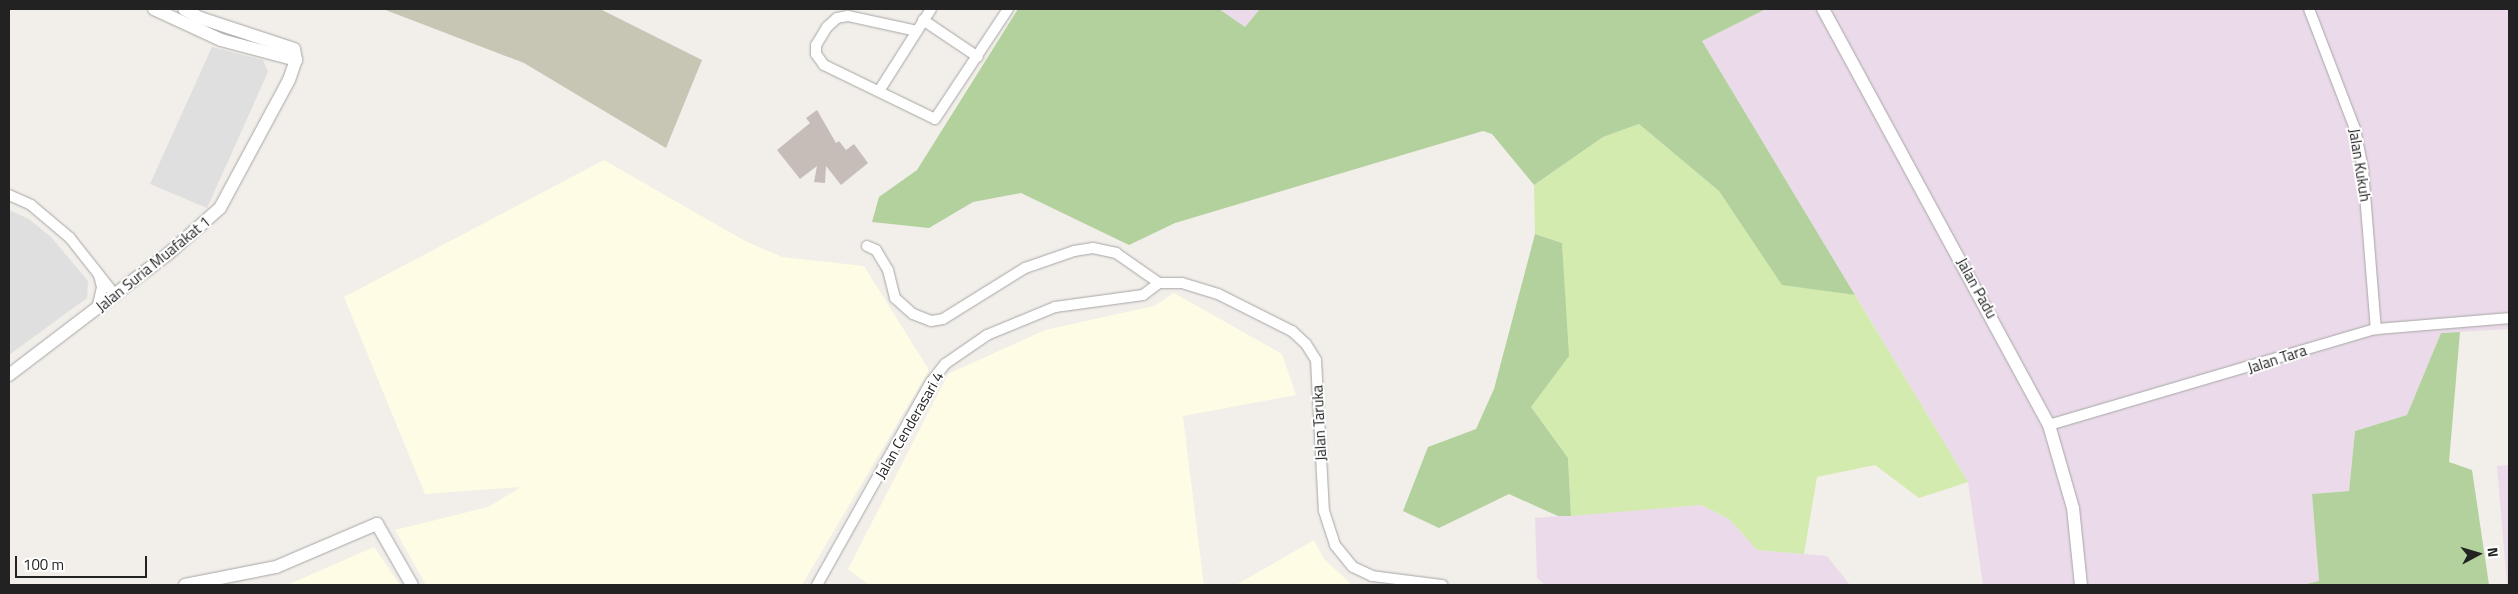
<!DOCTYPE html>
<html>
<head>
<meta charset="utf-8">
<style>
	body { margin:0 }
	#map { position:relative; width:2518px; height:594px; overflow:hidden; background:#f2eee9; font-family:"Titillium Web",sans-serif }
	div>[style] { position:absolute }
	.residential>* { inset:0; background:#e0dfdf }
	.industrial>* { inset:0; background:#ebdbea }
	.education>* { inset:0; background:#fffce5 }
	.construction>* { inset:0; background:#c7c5b4 }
	.grass>* { inset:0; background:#d3ebaf }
	.forest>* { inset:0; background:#b2d19d }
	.building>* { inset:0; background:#c7bdb8 }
	.roads { filter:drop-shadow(0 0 1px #a6a6a6) drop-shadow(0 0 1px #a6a6a6) }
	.minor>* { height:10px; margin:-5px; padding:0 5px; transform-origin:5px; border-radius:5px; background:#fff }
	.tertiary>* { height:12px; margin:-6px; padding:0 6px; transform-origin:6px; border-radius:6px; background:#fff }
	span { translate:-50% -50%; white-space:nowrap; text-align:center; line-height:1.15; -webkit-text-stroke:4px #fff; paint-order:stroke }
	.street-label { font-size:15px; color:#222 }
	.frame { position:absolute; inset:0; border:10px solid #222; pointer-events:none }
	.north { position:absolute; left:2453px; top:529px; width:50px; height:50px; -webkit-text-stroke:4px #fff; paint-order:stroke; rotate:84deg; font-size:14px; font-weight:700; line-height:20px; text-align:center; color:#222 }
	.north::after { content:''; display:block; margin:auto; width:18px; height:22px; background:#222; clip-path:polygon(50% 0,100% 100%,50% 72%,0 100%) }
	.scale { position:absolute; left:15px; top:556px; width:132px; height:22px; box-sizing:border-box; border:2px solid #222; border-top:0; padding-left:6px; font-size:15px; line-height:18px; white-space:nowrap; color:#222; -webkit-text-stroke:4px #fff; paint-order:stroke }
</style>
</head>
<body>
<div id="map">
	<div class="residential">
		<i style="clip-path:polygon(212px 47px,263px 60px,268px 72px,207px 208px,150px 184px)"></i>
		<i style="clip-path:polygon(9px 210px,29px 219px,51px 237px,88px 281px,87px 298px,9px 355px)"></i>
	</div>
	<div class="industrial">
		<i style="clip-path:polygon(1219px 9px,1260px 9px,1245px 27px)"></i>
		<i style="clip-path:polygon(1766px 9px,2509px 9px,2509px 329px,2441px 333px,2407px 415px,2355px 431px,2349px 491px,2312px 494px,2319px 581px,2302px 585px,1983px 585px,1968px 482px,1702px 41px)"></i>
		<i style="clip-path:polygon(2509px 465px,2509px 585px,2507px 585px,2497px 466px)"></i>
		<i style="clip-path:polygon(1701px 505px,1729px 519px,1757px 550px,1827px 556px,1850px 585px,1545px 585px,1537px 578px,1535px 518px)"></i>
	</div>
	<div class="education">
		<i style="clip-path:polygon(604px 160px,745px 241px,782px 257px,864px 266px,929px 370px,802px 585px,426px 585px,395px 530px,488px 507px,521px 487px,425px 494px,344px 297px)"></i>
		<i style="clip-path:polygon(1174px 293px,1282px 354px,1296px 395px,1183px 416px,1204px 585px,869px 585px,848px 569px,948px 374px,1045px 330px,1154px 306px)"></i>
		<i style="clip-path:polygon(1314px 540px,1324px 559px,1352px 585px,1236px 585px)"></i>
		<i style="clip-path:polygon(374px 547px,400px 585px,286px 585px,287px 585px)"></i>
	</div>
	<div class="construction">
		<i style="clip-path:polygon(383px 9px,600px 9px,702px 60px,666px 148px,524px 63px)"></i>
	</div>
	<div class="grass">
		<i style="clip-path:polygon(1639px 124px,1719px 191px,1782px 284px,1855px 295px,1968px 482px,1919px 498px,1875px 465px,1817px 477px,1804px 554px,1757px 550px,1729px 519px,1701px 505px,1571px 516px,1568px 458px,1531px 407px,1568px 356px,1562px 243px,1535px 234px,1534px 185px,1603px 137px)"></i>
	</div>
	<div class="forest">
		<i style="clip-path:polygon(1018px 9px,1219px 9px,1245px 27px,1260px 9px,1766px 9px,1702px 41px,1855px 295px,1782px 285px,1719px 191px,1639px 124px,1603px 137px,1534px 185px,1492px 134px,1483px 131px,1175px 223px,1129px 245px,1021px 193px,973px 202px,929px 228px,872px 222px,879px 197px,917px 170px)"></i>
		<i style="clip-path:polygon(1535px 234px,1562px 243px,1569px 356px,1531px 407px,1568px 458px,1571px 516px,1558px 516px,1509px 494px,1439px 528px,1403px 511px,1428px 447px,1476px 429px,1494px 389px)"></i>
		<i style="clip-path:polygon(2460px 332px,2449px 462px,2472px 470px,2489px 585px,2302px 585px,2319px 581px,2312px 494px,2349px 491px,2355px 431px,2407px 415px,2441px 333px)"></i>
	</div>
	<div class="building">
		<i style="clip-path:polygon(817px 110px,836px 143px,839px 141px,846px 150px,854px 144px,868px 163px,841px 185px,826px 166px,825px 183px,814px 182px,817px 166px,800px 179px,777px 150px,810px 123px,806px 118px)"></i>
	</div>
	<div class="roads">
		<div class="minor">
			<i style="left:2309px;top:9px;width:129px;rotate:69deg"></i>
			<i style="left:2355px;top:129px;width:41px;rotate:78.7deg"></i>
			<i style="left:2363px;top:169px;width:161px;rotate:85.4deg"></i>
			<i style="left:923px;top:20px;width:66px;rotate:33.9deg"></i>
			<i style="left:917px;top:31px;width:71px;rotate:-167.7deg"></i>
			<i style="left:848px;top:16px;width:11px;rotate:170deg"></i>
			<i style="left:837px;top:18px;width:13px;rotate:138deg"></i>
			<i style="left:827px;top:27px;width:21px;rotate:121deg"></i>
			<i style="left:816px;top:45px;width:9px;rotate:90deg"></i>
			<i style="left:816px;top:54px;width:14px;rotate:54deg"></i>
			<i style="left:824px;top:65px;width:123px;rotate:25.9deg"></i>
			<i style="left:935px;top:119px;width:132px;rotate:-56.4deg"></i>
			<i style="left:879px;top:91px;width:97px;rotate:-57.6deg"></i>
			<i style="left:9px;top:195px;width:24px;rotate:24deg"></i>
			<i style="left:31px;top:205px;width:51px;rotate:40.2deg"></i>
			<i style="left:70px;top:238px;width:73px;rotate:51.7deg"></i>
			<i style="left:867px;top:246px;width:10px;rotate:24deg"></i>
			<i style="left:876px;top:250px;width:23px;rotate:59deg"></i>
			<i style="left:888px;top:270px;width:29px;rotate:76deg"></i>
			<i style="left:895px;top:298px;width:24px;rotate:42deg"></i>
			<i style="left:913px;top:314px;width:19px;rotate:21deg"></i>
			<i style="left:931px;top:321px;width:12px;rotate:-9deg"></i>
			<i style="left:943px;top:319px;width:97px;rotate:-31.9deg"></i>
			<i style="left:1025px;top:268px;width:52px;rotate:-19.1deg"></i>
			<i style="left:1074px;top:251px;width:19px;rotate:-9deg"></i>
			<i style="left:1093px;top:248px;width:24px;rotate:12deg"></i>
			<i style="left:1116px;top:253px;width:52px;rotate:34.9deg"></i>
			<i style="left:1159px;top:283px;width:23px"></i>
			<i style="left:1182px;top:283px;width:38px;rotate:17deg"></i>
			<i style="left:1218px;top:294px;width:83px;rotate:26.6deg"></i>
			<i style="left:1292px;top:331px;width:19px;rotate:43deg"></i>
			<i style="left:1306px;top:344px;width:19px;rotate:58deg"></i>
			<i style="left:1316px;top:360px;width:151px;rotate:87deg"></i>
			<i style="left:1324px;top:511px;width:36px;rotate:72deg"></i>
			<i style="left:1335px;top:545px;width:28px;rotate:51deg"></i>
			<i style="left:1353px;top:567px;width:21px;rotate:25deg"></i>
			<i style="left:1372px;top:576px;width:71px;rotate:7.3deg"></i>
			<i style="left:97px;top:309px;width:23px;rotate:-77deg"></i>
			<i style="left:102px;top:287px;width:12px;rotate:-104deg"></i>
			<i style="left:2049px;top:425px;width:341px;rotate:-16.4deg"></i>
			<i style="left:2376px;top:329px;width:133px;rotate:-4.7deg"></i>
			<i style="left:817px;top:585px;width:233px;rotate:-60.7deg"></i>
			<i style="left:931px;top:382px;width:23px;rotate:-52deg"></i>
			<i style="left:945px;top:364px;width:51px;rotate:-34.6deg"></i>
			<i style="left:987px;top:335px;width:74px;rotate:-22.4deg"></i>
			<i style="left:1055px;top:307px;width:89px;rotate:-7.8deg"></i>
			<i style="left:1143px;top:295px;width:20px;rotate:-37deg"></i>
		</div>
		<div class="tertiary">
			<i style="left:154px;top:9px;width:74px;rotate:24.8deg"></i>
			<i style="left:221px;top:40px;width:78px;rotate:14.9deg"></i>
			<i style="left:1823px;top:9px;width:473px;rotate:61.5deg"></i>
			<i style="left:2049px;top:425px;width:86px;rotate:73.9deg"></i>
			<i style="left:2073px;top:508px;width:77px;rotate:84.1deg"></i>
			<i style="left:9px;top:375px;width:200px;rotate:-37.3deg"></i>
			<i style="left:168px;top:254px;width:69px;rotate:-41.5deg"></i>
			<i style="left:220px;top:208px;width:145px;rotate:-61.7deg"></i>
			<i style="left:289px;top:80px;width:21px;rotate:-71deg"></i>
			<i style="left:296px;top:60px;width:11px;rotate:-100deg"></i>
			<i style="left:294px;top:49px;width:99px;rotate:-161.7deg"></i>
			<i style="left:200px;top:18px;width:18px;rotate:-151deg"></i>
			<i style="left:185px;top:585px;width:93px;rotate:-11.2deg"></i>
			<i style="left:276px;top:567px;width:110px;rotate:-23.1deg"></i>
			<i style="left:377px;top:524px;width:70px;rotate:60.2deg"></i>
		</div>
	</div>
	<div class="street-label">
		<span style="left:2360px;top:165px;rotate:81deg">Jalan Kukuh</span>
		<span style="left:153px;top:264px;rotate:-39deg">Jalan Suria Muafakat 1</span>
		<span style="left:1977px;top:288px;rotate:61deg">Jalan Padu</span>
		<span style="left:2277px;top:359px;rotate:-18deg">Jalan Tara</span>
		<span style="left:1319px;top:423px;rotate:-93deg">Jalan Taruka</span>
		<span style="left:909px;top:425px;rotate:-60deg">Jalan Cenderasari 4</span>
	</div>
	<div class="frame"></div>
	<div class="north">N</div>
	<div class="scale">100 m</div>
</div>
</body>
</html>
